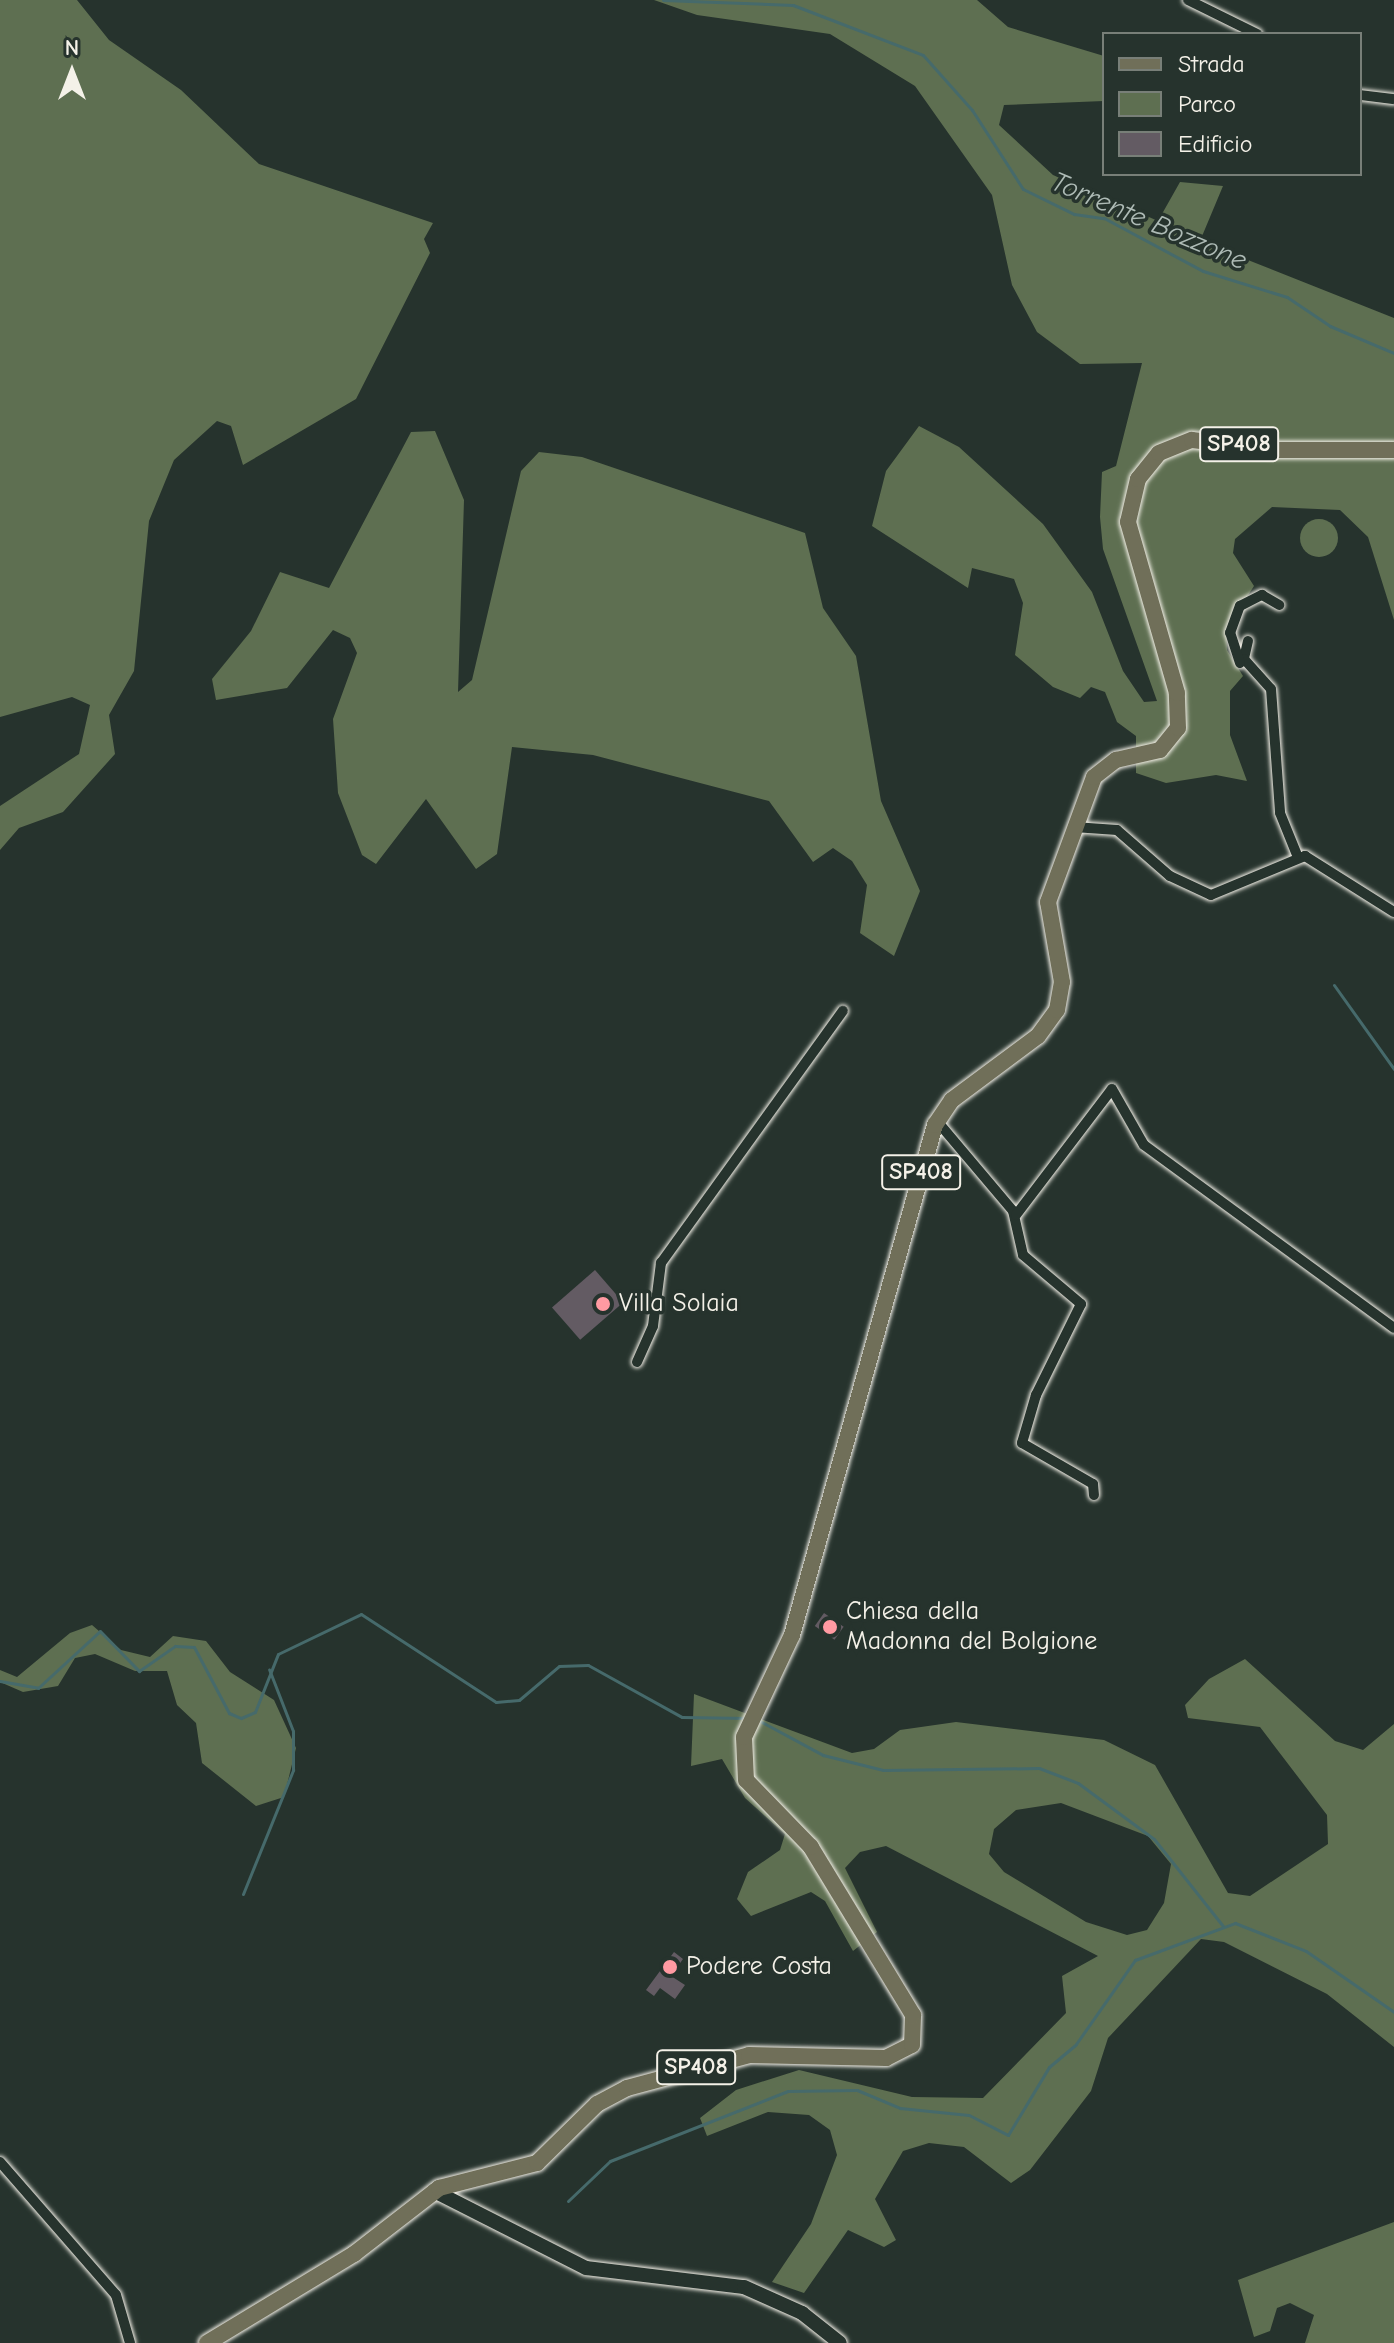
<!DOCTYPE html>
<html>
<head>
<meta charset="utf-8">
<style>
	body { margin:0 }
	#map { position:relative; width:1394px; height:2343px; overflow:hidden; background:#26332d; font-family:"Comic Neue",sans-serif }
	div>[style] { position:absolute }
	.green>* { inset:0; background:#5e6f51 }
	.round { border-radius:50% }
	.stream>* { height:3px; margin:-1.5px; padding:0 1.5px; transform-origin:1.5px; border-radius:1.5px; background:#466a6b }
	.building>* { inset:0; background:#635b63; transform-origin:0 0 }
	.roads { filter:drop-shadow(0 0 2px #f4f1e8) drop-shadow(0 0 2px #f4f1e8) }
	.street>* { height:10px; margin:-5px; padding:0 5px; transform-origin:5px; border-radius:5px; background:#26332d }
	.secondary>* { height:14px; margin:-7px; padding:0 7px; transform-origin:7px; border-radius:7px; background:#26332d }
	.primary>* { height:16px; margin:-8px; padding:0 8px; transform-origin:8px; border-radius:8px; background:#706f59 }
	.dots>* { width:22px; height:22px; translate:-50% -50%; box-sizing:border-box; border:4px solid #26332d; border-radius:50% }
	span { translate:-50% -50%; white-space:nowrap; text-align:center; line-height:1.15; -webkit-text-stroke:7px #26332d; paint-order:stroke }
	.shield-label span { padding:2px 6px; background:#26332d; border:2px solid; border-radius:6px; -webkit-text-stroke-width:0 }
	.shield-label { font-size:24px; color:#f4f1e8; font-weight:700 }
	.poi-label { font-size:26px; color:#f4f1e8 }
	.left { translate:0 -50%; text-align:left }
	.water-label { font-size:28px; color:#aebbb6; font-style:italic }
	.legend { position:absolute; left:1102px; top:32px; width:260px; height:144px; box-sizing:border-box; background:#26332d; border:2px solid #787f78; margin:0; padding:10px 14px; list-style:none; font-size:24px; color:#f4f1e8 }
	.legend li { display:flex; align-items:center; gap:16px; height:40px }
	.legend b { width:40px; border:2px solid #787f78 }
	.north { position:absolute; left:32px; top:32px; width:80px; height:80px; -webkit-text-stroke:6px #26332d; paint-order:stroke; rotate:0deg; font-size:22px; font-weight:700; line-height:32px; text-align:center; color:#f4f1e8 }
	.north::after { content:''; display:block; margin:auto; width:28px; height:36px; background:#f4f1e8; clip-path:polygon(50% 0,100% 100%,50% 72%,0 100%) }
</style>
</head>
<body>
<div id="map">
	<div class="green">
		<i style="clip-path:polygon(0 0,77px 0,109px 40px,181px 90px,259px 164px,433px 223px,424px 239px,430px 253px,356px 399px,243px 465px,231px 426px,217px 421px,174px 460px,149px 521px,134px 671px,109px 715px,115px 754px,63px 812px,19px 828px,0 850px,0 806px,79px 754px,90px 705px,72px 697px,0 717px)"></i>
		<i style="clip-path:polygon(654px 0,977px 0,1008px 27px,1104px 56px,1104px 101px,1004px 105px,999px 125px,1053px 175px,1158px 221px,1180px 182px,1223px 186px,1200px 241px,1394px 318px,1394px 620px,1368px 537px,1340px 510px,1272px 507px,1235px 539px,1233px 553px,1254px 586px,1226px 629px,1227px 650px,1243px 676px,1230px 691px,1230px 735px,1247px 781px,1216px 775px,1166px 783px,1136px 773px,1136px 736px,1117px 722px,1105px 692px,1091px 687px,1080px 698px,1053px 687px,1015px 655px,1023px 603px,1014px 579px,972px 568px,968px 588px,872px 526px,886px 471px,919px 426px,959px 447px,1043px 524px,1092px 592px,1123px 671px,1144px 702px,1157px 701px,1103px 549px,1100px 517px,1102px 472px,1116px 466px,1142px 363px,1080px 364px,1037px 332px,1012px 285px,992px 195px,915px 86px,830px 34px,697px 15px)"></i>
		<i style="clip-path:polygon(435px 431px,464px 500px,458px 692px,472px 680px,521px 471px,539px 452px,582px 457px,805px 533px,823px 608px,856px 656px,881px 801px,920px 891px,894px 956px,860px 933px,867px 885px,852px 861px,833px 848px,813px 862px,769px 801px,593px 755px,512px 747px,497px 854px,476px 869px,426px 799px,376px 864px,362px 855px,338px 793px,333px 719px,357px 653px,350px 638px,333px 630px,287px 688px,216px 700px,212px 679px,251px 631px,280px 572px,329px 588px,411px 432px)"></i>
		<i class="round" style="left:1300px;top:519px;width:38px;height:38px"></i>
		<i style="clip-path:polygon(92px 1625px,121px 1650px,150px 1657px,173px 1636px,206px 1641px,230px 1672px,274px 1700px,296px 1748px,284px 1797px,256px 1806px,202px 1763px,196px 1723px,177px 1705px,167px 1671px,135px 1671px,95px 1654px,75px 1658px,58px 1686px,23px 1692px,0 1682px,0 1670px,17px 1677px,70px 1633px)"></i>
		<i style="clip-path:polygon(evenodd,1245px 1659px,1335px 1741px,1363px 1750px,1394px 1724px,1394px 2047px,1327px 1994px,1224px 1942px,1201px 1939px,1108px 2038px,1091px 2091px,1030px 2170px,1011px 2183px,964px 2147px,929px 2143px,903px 2151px,875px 2199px,896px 2240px,884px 2247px,848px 2230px,804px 2293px,772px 2282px,811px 2224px,837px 2155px,830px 2130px,809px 2115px,768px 2112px,707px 2136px,700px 2118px,736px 2090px,799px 2070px,912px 2097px,983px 2098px,1066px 2013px,1062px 1976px,1098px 1956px,886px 1846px,860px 1852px,845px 1868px,877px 1932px,853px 1951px,825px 1901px,811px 1892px,751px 1916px,737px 1899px,748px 1872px,780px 1850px,785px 1834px,745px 1798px,722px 1759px,691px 1766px,694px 1694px,852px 1753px,874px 1749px,900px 1730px,956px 1722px,1104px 1740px,1155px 1765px,1228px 1893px,1250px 1896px,1328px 1844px,1327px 1815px,1260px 1727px,1188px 1718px,1185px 1705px,1209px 1679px,1245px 1659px,1061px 1803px,1148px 1836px,1171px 1864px,1164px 1903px,1147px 1930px,1127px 1935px,1086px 1922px,1004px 1872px,989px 1854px,994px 1829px,1016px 1810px,1061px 1803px)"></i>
		<i style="clip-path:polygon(1394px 2222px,1394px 2343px,1305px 2343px,1314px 2315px,1290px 2303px,1277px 2308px,1270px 2331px,1254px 2337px,1238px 2280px)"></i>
	</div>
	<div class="stream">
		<i style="left:663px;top:0;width:130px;rotate:2.2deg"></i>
		<i style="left:793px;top:5px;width:139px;rotate:21deg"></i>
		<i style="left:923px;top:55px;width:74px;rotate:48.3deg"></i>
		<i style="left:972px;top:110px;width:94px;rotate:57.2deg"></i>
		<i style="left:1023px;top:189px;width:57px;rotate:26.1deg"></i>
		<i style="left:1074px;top:214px;width:30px;rotate:8deg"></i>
		<i style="left:1104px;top:218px;width:112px;rotate:28.2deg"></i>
		<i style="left:1203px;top:271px;width:88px;rotate:17.2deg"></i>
		<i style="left:1287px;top:297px;width:52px;rotate:34deg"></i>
		<i style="left:1330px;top:326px;width:69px;rotate:22.9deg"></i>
		<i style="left:1334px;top:985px;width:103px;rotate:54.5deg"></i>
		<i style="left:0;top:1681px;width:39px;rotate:10deg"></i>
		<i style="left:38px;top:1688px;width:84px;rotate:-42.6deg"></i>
		<i style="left:100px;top:1631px;width:56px;rotate:45.7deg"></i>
		<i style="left:139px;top:1671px;width:44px;rotate:-34.8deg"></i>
		<i style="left:175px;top:1646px;width:19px;rotate:3deg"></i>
		<i style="left:194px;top:1647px;width:75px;rotate:62.1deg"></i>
		<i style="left:229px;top:1713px;width:13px;rotate:23deg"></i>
		<i style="left:241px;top:1718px;width:15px;rotate:-23deg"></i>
		<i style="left:255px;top:1712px;width:62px;rotate:-68.4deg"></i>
		<i style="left:278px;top:1654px;width:92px;rotate:-25.7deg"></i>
		<i style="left:361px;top:1614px;width:161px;rotate:33.1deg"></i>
		<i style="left:496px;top:1702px;width:23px;rotate:-5deg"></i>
		<i style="left:519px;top:1700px;width:52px;rotate:-40.4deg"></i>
		<i style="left:559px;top:1666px;width:29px;rotate:-2deg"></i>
		<i style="left:588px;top:1665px;width:107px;rotate:29deg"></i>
		<i style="left:682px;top:1717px;width:65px;rotate:0.9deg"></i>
		<i style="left:758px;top:1720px;width:74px;rotate:28.3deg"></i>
		<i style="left:823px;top:1755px;width:62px;rotate:14deg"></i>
		<i style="left:883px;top:1770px;width:156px;rotate:-0.7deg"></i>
		<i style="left:1039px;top:1768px;width:42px;rotate:21deg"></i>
		<i style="left:1078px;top:1783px;width:94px;rotate:36.4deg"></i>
		<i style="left:1154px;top:1839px;width:111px;rotate:51.6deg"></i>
		<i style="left:243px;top:1894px;width:134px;rotate:-68deg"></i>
		<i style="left:293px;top:1770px;width:39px;rotate:-90deg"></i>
		<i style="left:293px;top:1731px;width:66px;rotate:-111.2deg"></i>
		<i style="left:568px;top:2201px;width:58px;rotate:-43.6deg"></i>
		<i style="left:610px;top:2161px;width:191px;rotate:-21.5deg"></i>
		<i style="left:788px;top:2091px;width:69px;rotate:-0.8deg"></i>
		<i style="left:857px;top:2090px;width:47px;rotate:22.7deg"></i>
		<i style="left:900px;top:2108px;width:69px;rotate:5.8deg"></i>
		<i style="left:969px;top:2115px;width:44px;rotate:27.1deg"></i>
		<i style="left:1008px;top:2135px;width:79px;rotate:-58.9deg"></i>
		<i style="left:1049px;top:2067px;width:35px;rotate:-40deg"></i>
		<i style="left:1076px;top:2044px;width:103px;rotate:-54.9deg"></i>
		<i style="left:1135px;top:1960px;width:107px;rotate:-20.3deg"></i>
		<i style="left:1235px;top:1923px;width:76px;rotate:21.5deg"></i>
		<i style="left:1306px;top:1951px;width:107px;rotate:34.7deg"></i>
	</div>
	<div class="building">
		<i style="left:595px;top:1270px;width:43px;height:57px;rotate:49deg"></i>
		<i style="left:824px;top:1613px;width:24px;height:16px;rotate:35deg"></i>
		<i style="clip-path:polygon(674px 1952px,683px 1959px,671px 1976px,685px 1985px,675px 1999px,660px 1988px,654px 1996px,646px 1990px)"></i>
	</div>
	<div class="roads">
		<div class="street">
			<i style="left:1188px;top:0;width:77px;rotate:26.2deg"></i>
			<i style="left:1360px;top:95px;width:34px;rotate:7deg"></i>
			<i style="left:1248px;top:641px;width:18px;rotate:103deg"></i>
			<i style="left:1244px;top:659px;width:40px;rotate:48deg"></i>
			<i style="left:1271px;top:689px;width:124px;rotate:85.8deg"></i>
			<i style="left:1280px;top:813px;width:45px;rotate:68deg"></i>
			<i style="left:1240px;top:663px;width:32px;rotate:-108deg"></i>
			<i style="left:1230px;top:633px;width:29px;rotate:-70deg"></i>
			<i style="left:1240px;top:606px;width:25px;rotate:-27deg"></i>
			<i style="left:1262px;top:595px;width:20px;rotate:30deg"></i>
			<i style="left:1074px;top:827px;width:43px;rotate:4deg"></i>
			<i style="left:1117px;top:830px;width:70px;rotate:41deg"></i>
			<i style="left:1170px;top:876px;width:45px;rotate:24.9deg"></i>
			<i style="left:1211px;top:895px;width:102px;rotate:-22.5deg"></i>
			<i style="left:1305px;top:856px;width:105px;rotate:32.2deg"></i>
			<i style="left:937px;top:1121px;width:118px;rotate:49.8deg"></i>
			<i style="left:1013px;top:1211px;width:45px;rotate:77.2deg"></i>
			<i style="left:1023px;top:1255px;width:76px;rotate:40.2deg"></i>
			<i style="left:1081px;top:1304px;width:102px;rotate:116.3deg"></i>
			<i style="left:1036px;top:1395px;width:50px;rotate:106.3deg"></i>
			<i style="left:1022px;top:1443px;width:82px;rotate:30deg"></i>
			<i style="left:1093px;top:1484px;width:11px;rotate:85deg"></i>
			<i style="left:1016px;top:1215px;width:158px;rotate:-52.7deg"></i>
			<i style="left:1112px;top:1089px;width:64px;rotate:60.3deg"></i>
			<i style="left:1144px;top:1145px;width:310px;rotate:36.2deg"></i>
			<i style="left:637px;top:1362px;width:39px;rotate:-66deg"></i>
			<i style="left:653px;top:1326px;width:64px;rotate:-82.8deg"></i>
			<i style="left:661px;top:1263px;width:311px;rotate:-54.2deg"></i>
			<i style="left:0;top:2162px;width:176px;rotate:48.9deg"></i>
			<i style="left:116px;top:2295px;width:50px;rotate:73.7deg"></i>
		</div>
		<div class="secondary">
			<i style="left:434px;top:2191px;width:170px;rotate:26.9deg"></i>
			<i style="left:586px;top:2268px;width:159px;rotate:6.9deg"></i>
			<i style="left:744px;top:2287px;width:64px;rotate:24.1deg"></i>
			<i style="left:802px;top:2313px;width:48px;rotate:38.3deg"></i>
		</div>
		<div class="primary">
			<i style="left:207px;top:2343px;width:172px;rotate:-31.2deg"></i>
			<i style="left:354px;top:2254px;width:108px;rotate:-37.8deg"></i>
			<i style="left:439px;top:2188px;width:101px;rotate:-14.3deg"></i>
			<i style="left:537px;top:2163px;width:84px;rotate:-44.5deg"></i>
			<i style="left:597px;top:2104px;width:34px;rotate:-28deg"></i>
			<i style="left:627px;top:2088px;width:126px;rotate:-15.1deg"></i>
			<i style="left:749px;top:2055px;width:137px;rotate:1.3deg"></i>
			<i style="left:886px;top:2058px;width:29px;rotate:-27deg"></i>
			<i style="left:912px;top:2045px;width:30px;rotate:-88deg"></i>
			<i style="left:913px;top:2015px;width:197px;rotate:-121.3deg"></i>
			<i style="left:811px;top:1847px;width:93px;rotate:-134.1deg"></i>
			<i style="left:746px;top:1780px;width:43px;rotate:-92.7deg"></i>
			<i style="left:744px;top:1737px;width:113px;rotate:-64.8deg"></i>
			<i style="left:792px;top:1635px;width:530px;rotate:-74.34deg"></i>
			<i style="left:935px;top:1125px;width:30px;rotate:-56deg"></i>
			<i style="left:952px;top:1100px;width:107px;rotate:-36.7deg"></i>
			<i style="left:1038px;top:1036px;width:32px;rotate:-54deg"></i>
			<i style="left:1057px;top:1010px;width:28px;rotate:-80deg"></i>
			<i style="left:1062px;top:982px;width:81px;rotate:-99.9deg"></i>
			<i style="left:1048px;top:902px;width:133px;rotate:-69.8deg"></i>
			<i style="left:1094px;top:777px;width:28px;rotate:-38deg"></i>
			<i style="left:1116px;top:760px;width:45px;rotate:-12.8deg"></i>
			<i style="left:1160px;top:750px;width:28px;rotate:-51deg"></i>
			<i style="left:1178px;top:728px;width:35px;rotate:-92deg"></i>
			<i style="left:1177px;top:693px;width:178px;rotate:-106deg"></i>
			<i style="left:1128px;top:522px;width:44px;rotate:-76.9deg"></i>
			<i style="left:1138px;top:479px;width:33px;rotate:-51deg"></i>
			<i style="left:1159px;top:453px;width:35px;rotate:-22deg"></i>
			<i style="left:1192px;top:440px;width:86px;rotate:6.7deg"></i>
			<i style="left:1277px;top:450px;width:117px"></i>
		</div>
	</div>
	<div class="dots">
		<i style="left:603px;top:1304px;background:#ff9aa2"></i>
		<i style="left:830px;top:1627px;background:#ff9aa2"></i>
		<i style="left:670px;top:1967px;background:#ff9aa2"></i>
	</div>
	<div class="shield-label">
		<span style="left:1239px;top:444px">SP408</span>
		<span style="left:921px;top:1172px">SP408</span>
		<span style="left:696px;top:2067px">SP408</span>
	</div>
	<div class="poi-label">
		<span class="left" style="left:619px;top:1304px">Villa Solaia</span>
		<span class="left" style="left:846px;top:1627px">Chiesa della<br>Madonna del Bolgione</span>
		<span class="left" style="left:686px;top:1967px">Podere Costa</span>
	</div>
	<div class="water-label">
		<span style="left:1149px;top:221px;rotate:23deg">Torrente Bozzone</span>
	</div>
	<ul class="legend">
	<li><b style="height:10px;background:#706f59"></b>Strada</li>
	<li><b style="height:22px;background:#5e6f51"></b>Parco</li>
	<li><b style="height:22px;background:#635b63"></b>Edificio</li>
	</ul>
	<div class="north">N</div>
</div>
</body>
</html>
